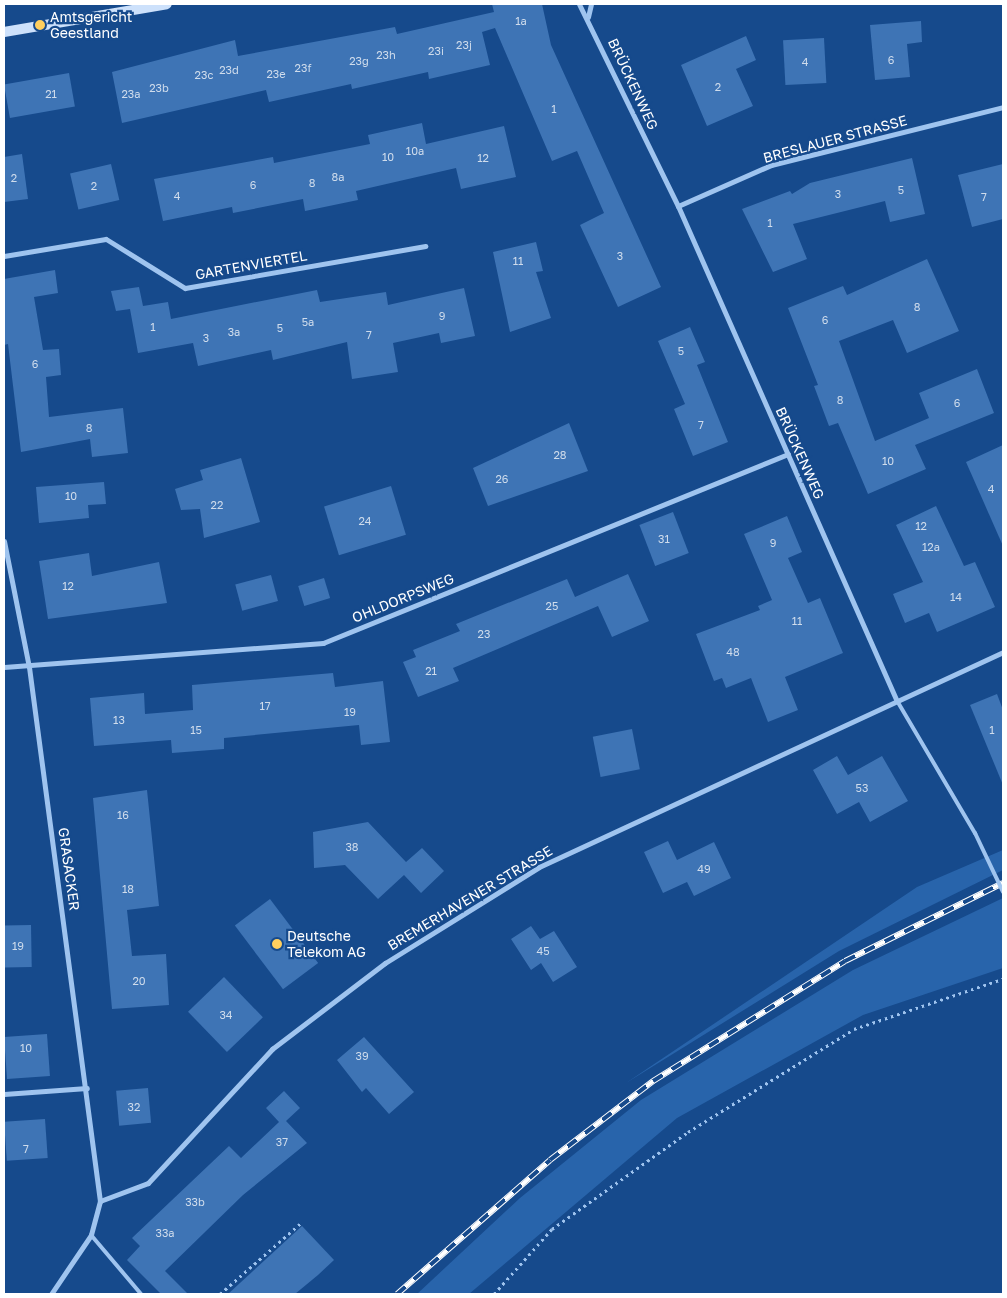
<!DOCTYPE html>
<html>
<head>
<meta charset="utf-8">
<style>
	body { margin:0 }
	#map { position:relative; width:1007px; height:1298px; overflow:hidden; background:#164a8c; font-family:"Golos Text",sans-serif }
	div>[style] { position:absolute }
	.green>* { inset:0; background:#2864ab }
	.building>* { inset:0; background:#3e74b5; transform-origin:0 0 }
	.path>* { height:3px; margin-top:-1.5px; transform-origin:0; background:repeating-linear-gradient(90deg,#9fc4ef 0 2.5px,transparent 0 6.5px) }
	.lane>* { height:4px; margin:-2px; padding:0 2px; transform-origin:2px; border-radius:2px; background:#9fc4ef }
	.street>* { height:5px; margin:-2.5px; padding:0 2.5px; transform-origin:2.5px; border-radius:2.5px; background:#9fc4ef }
	.secondary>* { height:10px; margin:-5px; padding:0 5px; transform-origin:5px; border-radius:5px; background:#cde1fb }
	.rail>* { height:5.5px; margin-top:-2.75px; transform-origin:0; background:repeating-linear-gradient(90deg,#164a8c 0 11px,#fff 0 22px); box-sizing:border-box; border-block:1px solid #fff }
	.lane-bridge>* { height:4px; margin:-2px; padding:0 2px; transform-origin:2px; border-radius:2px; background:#9fc4ef }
	.dots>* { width:14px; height:14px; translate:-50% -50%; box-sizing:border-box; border:2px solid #164a8c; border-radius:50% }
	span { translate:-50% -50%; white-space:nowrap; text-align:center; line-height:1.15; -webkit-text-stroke:4.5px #164a8c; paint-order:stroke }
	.number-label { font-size:11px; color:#cfdcec }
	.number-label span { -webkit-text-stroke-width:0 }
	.poi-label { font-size:14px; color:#fff }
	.left { translate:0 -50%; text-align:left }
	.street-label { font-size:14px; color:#fff }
	.frame { position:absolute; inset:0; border:5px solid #fff; pointer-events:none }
</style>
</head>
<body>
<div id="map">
	<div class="green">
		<i style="clip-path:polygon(1003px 850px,1003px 870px,839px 951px,626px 1083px,917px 887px)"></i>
		<i style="clip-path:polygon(1003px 898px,1003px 968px,863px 1015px,677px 1118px,469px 1294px,417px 1294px,520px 1198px,641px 1100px,853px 970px)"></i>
	</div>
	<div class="building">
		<i style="clip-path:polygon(492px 4px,542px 4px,551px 45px,661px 287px,618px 307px,580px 225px,604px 213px,577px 151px,552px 161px,495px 28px,482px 32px,490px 65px,429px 79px,428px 72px,352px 89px,351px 84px,269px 102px,266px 90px,122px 123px,112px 72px,235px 40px,238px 56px,395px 27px,397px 34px,494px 12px)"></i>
		<i style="clip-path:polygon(921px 21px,922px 42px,907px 44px,910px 77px,875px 80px,870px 25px)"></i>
		<i style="clip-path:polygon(746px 36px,756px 60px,736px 69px,753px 106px,707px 126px,681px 65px)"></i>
		<i style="left:824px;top:38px;width:45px;height:41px;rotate:87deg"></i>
		<i style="left:69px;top:73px;width:34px;height:66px;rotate:80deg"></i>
		<i style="clip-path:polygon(422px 123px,426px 144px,504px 126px,516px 177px,461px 189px,456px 168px,356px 191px,358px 200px,305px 211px,303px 199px,233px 213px,232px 207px,163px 221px,154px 179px,273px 157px,274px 163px,370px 144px,368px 135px)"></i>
		<i style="clip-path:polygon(22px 154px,28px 199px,4px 202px,4px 157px)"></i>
		<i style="clip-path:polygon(912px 158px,925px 214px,890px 222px,885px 201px,793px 224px,807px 259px,773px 272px,742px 209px,790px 191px,792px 194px,810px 183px)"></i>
		<i style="left:111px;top:164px;width:37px;height:42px;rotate:77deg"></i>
		<i style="clip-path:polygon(1003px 164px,1003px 219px,972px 227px,958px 175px)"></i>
		<i style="clip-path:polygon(536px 242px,543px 271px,536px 272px,551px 318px,510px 332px,493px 252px)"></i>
		<i style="clip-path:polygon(927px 259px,959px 331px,907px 353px,893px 320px,839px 341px,875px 441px,929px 418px,919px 393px,977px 369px,994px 413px,915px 445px,926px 469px,868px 494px,838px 423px,829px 426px,814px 386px,818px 385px,788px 308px,843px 286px,847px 295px)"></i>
		<i style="clip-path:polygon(55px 270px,58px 293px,34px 297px,43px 350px,59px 349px,61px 375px,46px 377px,49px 417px,123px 408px,128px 453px,92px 457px,90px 439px,21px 452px,8px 344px,4px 345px,4px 279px)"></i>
		<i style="clip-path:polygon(139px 287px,143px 306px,168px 302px,171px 319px,317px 290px,320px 302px,386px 292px,388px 305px,464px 288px,475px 336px,441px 343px,439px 333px,393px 343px,398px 372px,352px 379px,347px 342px,273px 360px,271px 350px,198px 366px,193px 343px,138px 353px,130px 309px,116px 311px,111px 291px)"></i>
		<i style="clip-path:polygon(690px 327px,705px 362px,697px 365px,728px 442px,693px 456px,674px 409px,685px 404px,658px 341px)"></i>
		<i style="clip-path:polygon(569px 423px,588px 471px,488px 506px,473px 468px)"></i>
		<i style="clip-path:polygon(1003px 445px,1003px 546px,966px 462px)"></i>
		<i style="clip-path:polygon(241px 458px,260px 522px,204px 538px,200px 509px,181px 510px,175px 489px,203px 480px,200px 470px)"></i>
		<i style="clip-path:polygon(104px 482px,106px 504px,88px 505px,89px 518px,39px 523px,36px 487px)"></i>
		<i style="left:391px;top:486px;width:51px;height:70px;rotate:73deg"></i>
		<i style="clip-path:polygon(936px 506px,964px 566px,975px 562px,995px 607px,937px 632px,929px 613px,905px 623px,893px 594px,923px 582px,896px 525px)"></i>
		<i style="left:673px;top:512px;width:44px;height:36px;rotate:69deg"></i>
		<i style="clip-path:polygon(787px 516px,802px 552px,788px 558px,808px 603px,820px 598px,843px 653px,785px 677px,798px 710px,768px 722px,751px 678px,726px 688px,722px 678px,714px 681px,696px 634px,760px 610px,758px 606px,772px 600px,744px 534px)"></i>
		<i style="clip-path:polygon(89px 553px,92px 576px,159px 562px,167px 603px,48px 619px,39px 561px)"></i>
		<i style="clip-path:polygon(628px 574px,649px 621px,612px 637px,598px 606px,453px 668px,459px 681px,418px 697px,403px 662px,416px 657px,413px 650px,460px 631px,456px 624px,567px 579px,575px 597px)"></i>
		<i style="left:271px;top:575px;width:27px;height:37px;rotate:75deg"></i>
		<i style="left:324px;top:578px;width:21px;height:27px;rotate:73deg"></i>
		<i style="clip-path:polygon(333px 673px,335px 687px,383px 681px,390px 742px,361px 745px,359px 725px,224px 738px,224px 749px,172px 753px,171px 740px,94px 746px,90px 698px,144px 693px,145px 714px,193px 710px,192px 685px)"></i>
		<i style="clip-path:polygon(997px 694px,1003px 710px,1003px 785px,970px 705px)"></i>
		<i style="left:632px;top:729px;width:41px;height:40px;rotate:79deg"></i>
		<i style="clip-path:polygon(837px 756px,848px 775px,882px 756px,908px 801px,870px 822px,859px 802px,837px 814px,813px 770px)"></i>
		<i style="clip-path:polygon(147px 790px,159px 906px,127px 910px,132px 956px,166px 954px,169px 1005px,112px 1009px,93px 798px)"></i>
		<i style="clip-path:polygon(368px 822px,406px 862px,422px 848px,444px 871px,421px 893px,404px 875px,378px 899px,345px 865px,314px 868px,313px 832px)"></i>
		<i style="clip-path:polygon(668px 841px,677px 860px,714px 842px,731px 878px,694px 896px,687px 882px,663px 893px,644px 852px)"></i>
		<i style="left:270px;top:899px;width:80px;height:44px;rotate:53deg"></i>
		<i style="left:31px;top:925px;width:42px;height:27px;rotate:89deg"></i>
		<i style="clip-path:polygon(531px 926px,540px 939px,554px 931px,577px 967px,553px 982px,541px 963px,531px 970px,511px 939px)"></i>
		<i style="left:224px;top:977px;width:56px;height:50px;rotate:46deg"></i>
		<i style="left:47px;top:1034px;width:42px;height:43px;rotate:86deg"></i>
		<i style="clip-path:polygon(364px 1037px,414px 1092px,389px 1114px,366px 1088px,362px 1092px,337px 1060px)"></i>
		<i style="left:148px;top:1088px;width:35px;height:32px;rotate:85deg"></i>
		<i style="clip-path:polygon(284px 1091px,300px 1108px,286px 1121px,307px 1143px,243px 1195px,165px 1271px,188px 1294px,161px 1294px,127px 1260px,140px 1246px,132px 1238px,229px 1146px,241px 1158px,279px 1122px,266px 1108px)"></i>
		<i style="left:45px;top:1119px;width:39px;height:41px;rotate:86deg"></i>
		<i style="clip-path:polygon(302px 1226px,334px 1260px,318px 1275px,295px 1294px,228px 1294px)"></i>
	</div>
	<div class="path">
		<i style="left:220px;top:1294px;width:109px;rotate:-41.3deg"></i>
		<i style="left:494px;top:1294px;width:87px;rotate:-48.3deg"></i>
		<i style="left:552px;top:1229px;width:167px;rotate:-35.5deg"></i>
		<i style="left:688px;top:1132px;width:195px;rotate:-31.8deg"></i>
		<i style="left:854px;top:1029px;width:157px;rotate:-18.6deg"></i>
	</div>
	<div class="lane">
		<i style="left:896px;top:699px;width:156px;rotate:59.5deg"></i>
		<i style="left:91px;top:1235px;width:77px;rotate:49.7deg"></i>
	</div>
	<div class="street">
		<i style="left:579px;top:4px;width:225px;rotate:63.9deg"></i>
		<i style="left:678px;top:206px;width:539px;rotate:66.15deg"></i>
		<i style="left:588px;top:17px;width:13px;rotate:-77deg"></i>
		<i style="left:678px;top:206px;width:102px;rotate:-23.8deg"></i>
		<i style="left:771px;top:165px;width:239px;rotate:-14deg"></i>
		<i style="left:4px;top:256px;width:103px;rotate:-9.5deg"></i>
		<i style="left:106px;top:239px;width:93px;rotate:31.8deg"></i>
		<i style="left:185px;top:288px;width:244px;rotate:-9.9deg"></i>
		<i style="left:4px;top:541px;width:128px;rotate:78.8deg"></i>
		<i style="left:29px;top:667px;width:539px;rotate:82.43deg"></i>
		<i style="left:100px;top:1201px;width:35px;rotate:105deg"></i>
		<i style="left:91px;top:1235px;width:71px;rotate:124.1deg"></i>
		<i style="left:4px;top:667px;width:320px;rotate:-4.3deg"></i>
		<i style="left:323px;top:643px;width:502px;rotate:-22.12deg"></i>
		<i style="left:4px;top:1094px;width:83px;rotate:-4.1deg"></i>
		<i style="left:100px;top:1201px;width:51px;rotate:-20.6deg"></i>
		<i style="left:148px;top:1183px;width:183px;rotate:-47.2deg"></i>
		<i style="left:272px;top:1049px;width:142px;rotate:-37.3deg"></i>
		<i style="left:385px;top:963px;width:181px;rotate:-31.9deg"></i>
		<i style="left:539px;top:867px;width:511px;rotate:-24.86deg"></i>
	</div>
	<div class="secondary">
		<i style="left:4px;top:32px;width:165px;rotate:-9.7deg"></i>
	</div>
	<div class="rail">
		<i style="left:397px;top:1294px;width:203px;rotate:-41.2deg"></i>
		<i style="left:550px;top:1160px;width:130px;rotate:-37.5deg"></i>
		<i style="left:653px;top:1081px;width:226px;rotate:-32deg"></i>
		<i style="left:845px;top:961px;width:176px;rotate:-26.3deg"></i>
	</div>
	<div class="lane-bridge">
		<i style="left:975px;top:833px;width:65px;rotate:64.6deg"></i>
	</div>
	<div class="dots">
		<i style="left:40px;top:25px;background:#ffcf5e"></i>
		<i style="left:277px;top:944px;background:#ffcf5e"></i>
	</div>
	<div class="number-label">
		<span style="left:521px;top:21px">1a</span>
		<span style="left:464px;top:45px">23j</span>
		<span style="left:436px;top:51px">23i</span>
		<span style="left:386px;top:55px">23h</span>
		<span style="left:891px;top:60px">6</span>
		<span style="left:359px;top:61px">23g</span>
		<span style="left:805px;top:62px">4</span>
		<span style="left:303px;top:68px">23f</span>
		<span style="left:229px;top:70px">23d</span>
		<span style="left:276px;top:74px">23e</span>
		<span style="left:204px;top:75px">23c</span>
		<span style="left:718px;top:87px">2</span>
		<span style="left:159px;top:88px">23b</span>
		<span style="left:51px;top:94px">21</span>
		<span style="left:131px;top:94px">23a</span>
		<span style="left:554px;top:109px">1</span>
		<span style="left:415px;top:151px">10a</span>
		<span style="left:388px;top:157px">10</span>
		<span style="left:483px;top:158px">12</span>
		<span style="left:338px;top:177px">8a</span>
		<span style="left:14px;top:178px">2</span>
		<span style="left:312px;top:183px">8</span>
		<span style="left:253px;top:185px">6</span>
		<span style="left:94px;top:186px">2</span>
		<span style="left:901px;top:190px">5</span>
		<span style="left:838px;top:194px">3</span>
		<span style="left:177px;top:196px">4</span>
		<span style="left:984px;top:197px">7</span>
		<span style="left:770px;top:223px">1</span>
		<span style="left:620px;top:256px">3</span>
		<span style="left:518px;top:261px">11</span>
		<span style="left:917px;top:307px">8</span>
		<span style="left:442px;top:316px">9</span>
		<span style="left:825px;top:320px">6</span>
		<span style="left:308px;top:322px">5a</span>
		<span style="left:153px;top:327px">1</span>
		<span style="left:280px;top:328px">5</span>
		<span style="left:234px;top:332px">3a</span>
		<span style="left:369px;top:335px">7</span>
		<span style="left:206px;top:338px">3</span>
		<span style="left:681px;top:351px">5</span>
		<span style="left:35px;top:364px">6</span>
		<span style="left:840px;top:400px">8</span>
		<span style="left:957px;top:403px">6</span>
		<span style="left:701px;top:425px">7</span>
		<span style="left:89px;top:428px">8</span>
		<span style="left:560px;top:455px">28</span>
		<span style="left:888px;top:461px">10</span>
		<span style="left:502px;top:479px">26</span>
		<span style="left:991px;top:489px">4</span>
		<span style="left:71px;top:496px">10</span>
		<span style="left:217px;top:505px">22</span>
		<span style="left:365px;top:521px">24</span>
		<span style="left:921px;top:526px">12</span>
		<span style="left:664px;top:539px">31</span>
		<span style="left:773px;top:543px">9</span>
		<span style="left:931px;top:547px">12a</span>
		<span style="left:68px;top:586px">12</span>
		<span style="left:956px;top:597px">14</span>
		<span style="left:552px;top:606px">25</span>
		<span style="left:797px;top:621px">11</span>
		<span style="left:484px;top:634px">23</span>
		<span style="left:733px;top:652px">48</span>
		<span style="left:431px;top:671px">21</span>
		<span style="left:265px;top:706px">17</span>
		<span style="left:350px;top:712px">19</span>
		<span style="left:119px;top:720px">13</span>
		<span style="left:196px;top:730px">15</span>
		<span style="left:992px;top:730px">1</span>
		<span style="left:862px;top:788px">53</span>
		<span style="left:123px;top:815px">16</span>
		<span style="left:352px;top:847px">38</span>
		<span style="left:704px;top:869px">49</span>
		<span style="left:128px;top:889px">18</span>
		<span style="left:18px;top:946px">19</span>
		<span style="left:543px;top:951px">45</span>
		<span style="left:139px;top:981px">20</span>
		<span style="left:226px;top:1015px">34</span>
		<span style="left:26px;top:1048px">10</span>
		<span style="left:362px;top:1056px">39</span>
		<span style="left:134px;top:1107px">32</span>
		<span style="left:282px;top:1142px">37</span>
		<span style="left:26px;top:1149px">7</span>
		<span style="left:195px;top:1202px">33b</span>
		<span style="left:165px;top:1233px">33a</span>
	</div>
	<div class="poi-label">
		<span class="left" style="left:50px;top:25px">Amtsgericht<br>Geestland</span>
		<span class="left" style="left:287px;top:944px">Deutsche<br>Telekom AG</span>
	</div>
	<div class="street-label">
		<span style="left:633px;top:84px;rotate:65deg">BRÜCKENWEG</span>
		<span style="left:835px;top:139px;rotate:-15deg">BRESLAUER STRASSE</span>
		<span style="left:251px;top:265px;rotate:-10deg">GARTENVIERTEL</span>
		<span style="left:800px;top:453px;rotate:66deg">BRÜCKENWEG</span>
		<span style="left:403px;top:598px;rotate:-22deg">OHLDORPSWEG</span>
		<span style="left:69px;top:869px;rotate:82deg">GRASACKER</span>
		<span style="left:470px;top:898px;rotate:-31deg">BREMERHAVENER STRASSE</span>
	</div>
	<div class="frame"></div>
</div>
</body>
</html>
